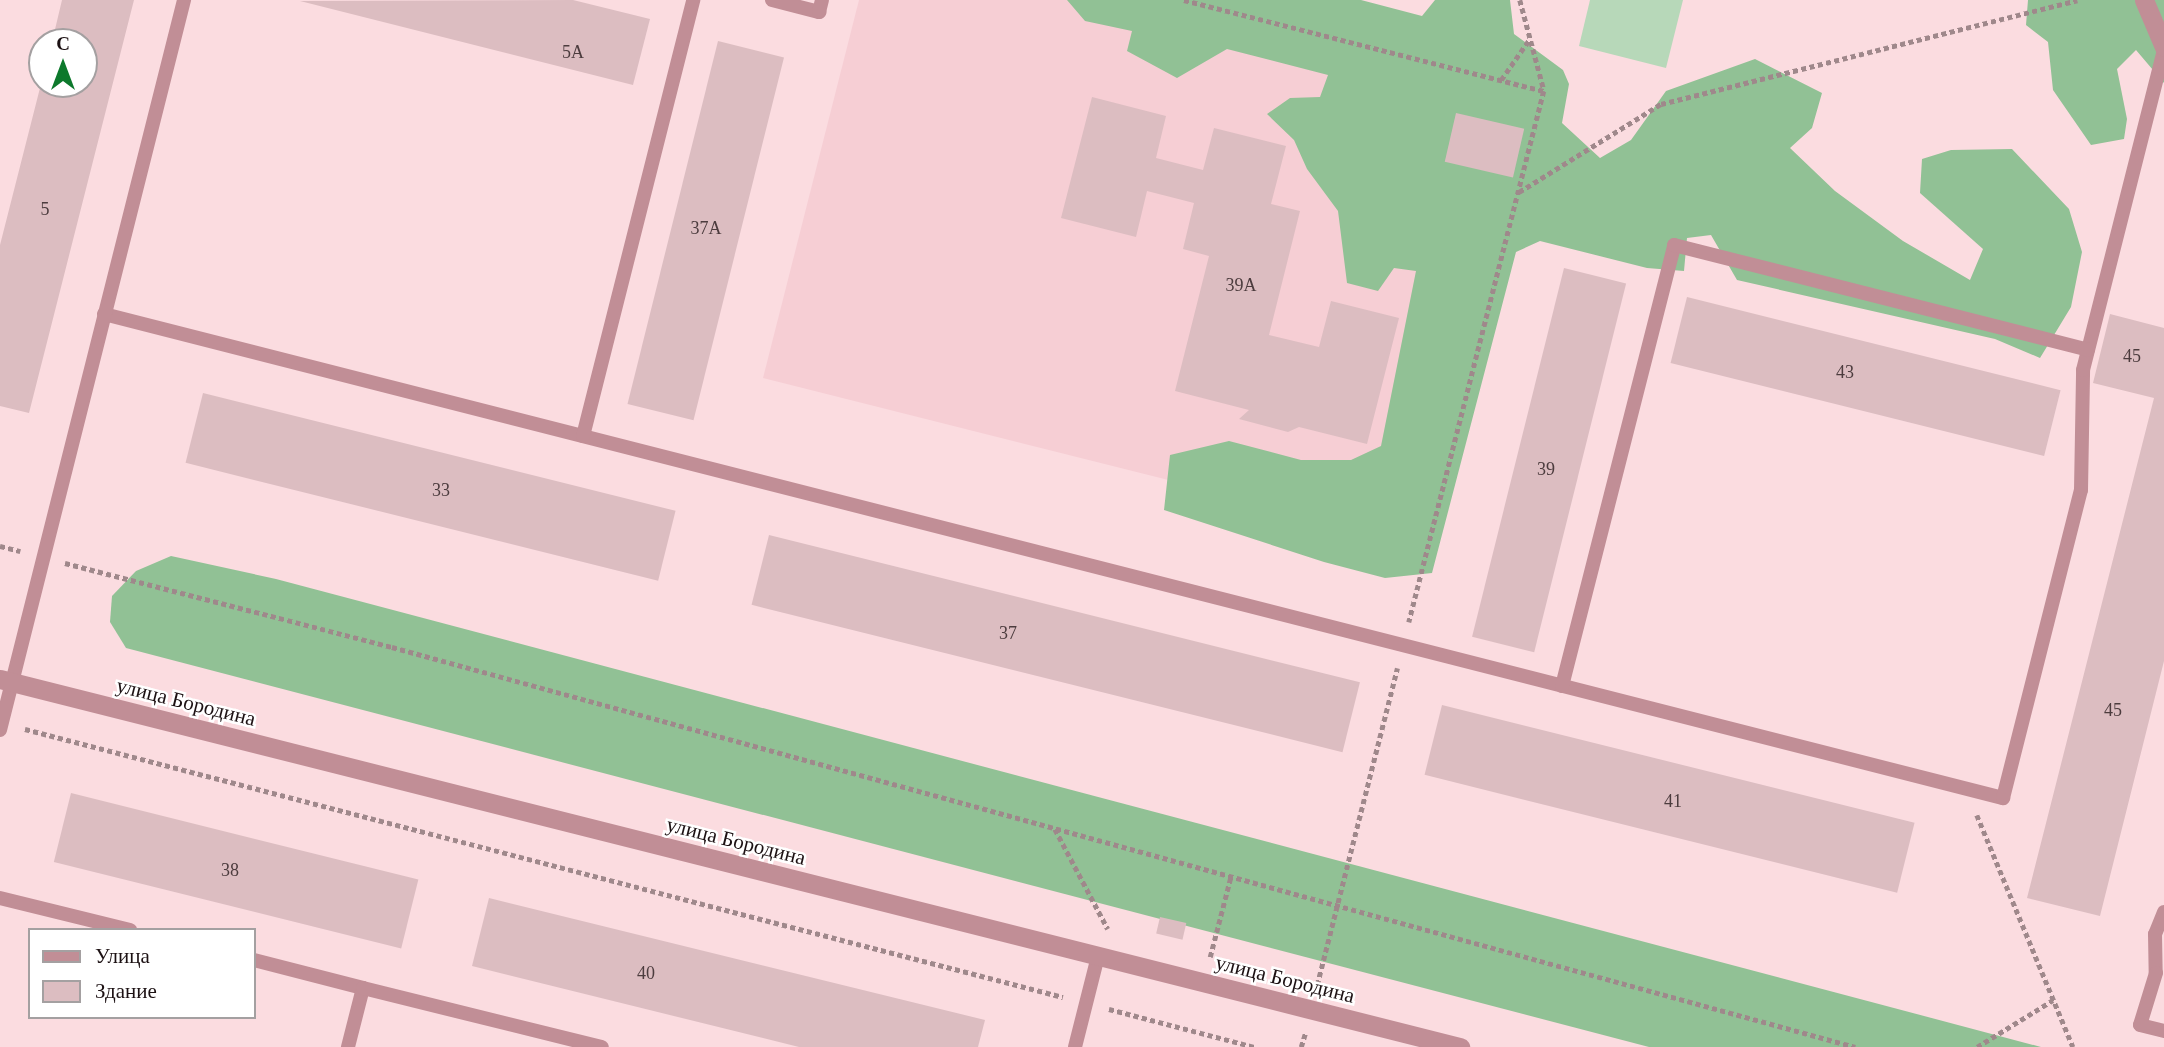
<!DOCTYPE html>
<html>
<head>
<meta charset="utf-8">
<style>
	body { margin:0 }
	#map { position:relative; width:2164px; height:1047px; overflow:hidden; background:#fbdce0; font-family:"Times New Roman",serif }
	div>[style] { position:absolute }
	.built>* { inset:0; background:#f6ced4 }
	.green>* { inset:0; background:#b7d8b9 }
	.forest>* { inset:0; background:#91c195 }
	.building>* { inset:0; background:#dcbdc1; transform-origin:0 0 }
	.path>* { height:4.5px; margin-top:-2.25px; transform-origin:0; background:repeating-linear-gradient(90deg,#9f888b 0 5px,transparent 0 8.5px) }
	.service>* { height:14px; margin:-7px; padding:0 7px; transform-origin:7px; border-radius:7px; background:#c18e96 }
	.minor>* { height:19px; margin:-9.5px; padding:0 9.5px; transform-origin:9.5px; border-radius:9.5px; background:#c18e96 }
	.tertiary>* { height:19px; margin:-9.5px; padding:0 9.5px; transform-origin:9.5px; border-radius:9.5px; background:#c18e96 }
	span { translate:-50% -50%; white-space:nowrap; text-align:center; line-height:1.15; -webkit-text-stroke:5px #fff; paint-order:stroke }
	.number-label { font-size:18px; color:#4c3c3e }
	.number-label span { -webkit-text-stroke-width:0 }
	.street-label { font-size:21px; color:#1c1113 }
	.legend { position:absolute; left:28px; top:928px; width:228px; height:91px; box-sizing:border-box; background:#fff; border:2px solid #a4a0a1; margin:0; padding:9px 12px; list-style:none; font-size:21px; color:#1c1113 }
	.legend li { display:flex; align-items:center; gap:14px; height:35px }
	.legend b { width:35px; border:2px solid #a4a0a1 }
	.north { position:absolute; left:28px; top:28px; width:70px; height:70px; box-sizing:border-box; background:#fff; border:2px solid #a4a0a1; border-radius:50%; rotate:0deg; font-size:19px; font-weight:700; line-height:28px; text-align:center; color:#1c1113 }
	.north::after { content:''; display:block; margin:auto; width:24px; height:32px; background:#0d792c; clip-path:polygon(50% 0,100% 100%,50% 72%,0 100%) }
</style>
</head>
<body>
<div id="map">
	<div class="built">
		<i style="clip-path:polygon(859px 0,1137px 0,1531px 100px,1419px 543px,763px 378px)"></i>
	</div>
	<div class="green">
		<i style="clip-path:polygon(1590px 0,1683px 0,1666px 68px,1579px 46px)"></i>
	</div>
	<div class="forest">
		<i style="clip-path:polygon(1067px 0,1361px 0,1422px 16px,1435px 0,1510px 0,1514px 34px,1563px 70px,1569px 84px,1562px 123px,1600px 158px,1631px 140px,1666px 91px,1755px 59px,1822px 93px,1812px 128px,1790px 148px,1835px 191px,1903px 241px,1970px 280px,1983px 249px,1920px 193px,1922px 159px,1951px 150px,2012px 149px,2069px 209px,2082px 252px,2071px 307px,2040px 358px,1995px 339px,1737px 280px,1711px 235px,1687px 238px,1684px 271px,1647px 268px,1540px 241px,1516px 252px,1432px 573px,1385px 578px,1324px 562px,1164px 510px,1170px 455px,1229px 441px,1301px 460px,1351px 460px,1381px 446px,1416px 271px,1394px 268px,1378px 291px,1347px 283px,1338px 211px,1307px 169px,1294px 140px,1267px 114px,1290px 98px,1320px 97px,1328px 75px,1227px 49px,1177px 78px,1127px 51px,1132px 31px,1085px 21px)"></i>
		<i style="clip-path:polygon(2028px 0,2164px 0,2164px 83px,2136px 50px,2117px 69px,2127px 119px,2124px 139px,2091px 145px,2053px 90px,2048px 42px,2026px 25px)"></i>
		<i style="clip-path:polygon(171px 556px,276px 579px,2041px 1047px,1649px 1047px,126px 648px,110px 622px,112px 596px,136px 571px)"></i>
	</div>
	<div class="building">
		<i style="clip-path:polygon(62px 0,134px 0,29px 413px,0 406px,0 245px,41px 84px,84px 84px,84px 42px,52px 42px)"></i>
		<i style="clip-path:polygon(573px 0,650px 19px,633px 85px,300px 1px)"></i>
		<i style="left:718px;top:41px;width:68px;height:374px;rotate:14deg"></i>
		<i style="clip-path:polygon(1092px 97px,1166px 116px,1156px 158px,1203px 170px,1214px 128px,1286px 146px,1271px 204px,1300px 211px,1269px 335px,1319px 347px,1331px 301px,1399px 318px,1367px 444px,1299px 427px,1288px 432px,1239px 419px,1249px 410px,1175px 391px,1209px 256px,1183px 249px,1194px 203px,1147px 191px,1136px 237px,1061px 218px)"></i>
		<i style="left:1456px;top:113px;width:70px;height:50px;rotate:13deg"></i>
		<i style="left:1564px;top:268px;width:64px;height:380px;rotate:14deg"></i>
		<i style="left:1687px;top:297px;width:385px;height:68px;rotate:14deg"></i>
		<i style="clip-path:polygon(2110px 314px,2164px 328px,2164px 661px,2100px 916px,2027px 898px,2154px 398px,2093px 383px)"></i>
		<i style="left:203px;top:393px;width:487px;height:72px;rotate:14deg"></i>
		<i style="left:769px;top:535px;width:609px;height:72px;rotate:14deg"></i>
		<i style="left:1442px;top:705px;width:487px;height:72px;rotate:14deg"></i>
		<i style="left:71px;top:793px;width:358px;height:71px;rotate:14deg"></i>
		<i style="clip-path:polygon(489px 898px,985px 1020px,978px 1047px,799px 1047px,472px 966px)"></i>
		<i style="left:1160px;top:917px;width:27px;height:17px;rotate:13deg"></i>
	</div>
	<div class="path">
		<i style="left:1184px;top:0;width:371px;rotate:14.2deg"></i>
		<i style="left:1544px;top:91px;width:548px;rotate:104.26deg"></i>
		<i style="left:1520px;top:0;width:93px;rotate:75.1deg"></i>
		<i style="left:1501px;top:80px;width:49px;rotate:-55deg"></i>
		<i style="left:1519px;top:192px;width:167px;rotate:-31.8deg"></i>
		<i style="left:1661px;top:104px;width:429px;rotate:-14deg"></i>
		<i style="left:0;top:546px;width:21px;rotate:14deg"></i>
		<i style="left:65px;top:563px;width:338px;rotate:14.4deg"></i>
		<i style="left:392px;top:647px;width:1517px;rotate:15.29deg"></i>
		<i style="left:25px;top:729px;width:1072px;rotate:14.48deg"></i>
		<i style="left:1977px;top:815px;width:251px;rotate:67.5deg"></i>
		<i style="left:1055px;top:829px;width:113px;rotate:62.1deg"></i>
		<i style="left:1210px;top:957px;width:84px;rotate:-75.5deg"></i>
		<i style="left:1317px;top:985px;width:327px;rotate:-75.8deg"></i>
		<i style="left:1109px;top:1009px;width:151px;rotate:14.6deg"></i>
		<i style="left:1301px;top:1047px;width:14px;rotate:-73deg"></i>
		<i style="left:1977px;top:1047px;width:89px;rotate:-31.7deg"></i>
	</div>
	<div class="service">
		<i style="left:772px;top:0;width:49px;rotate:14.3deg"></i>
		<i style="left:819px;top:12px;width:12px;rotate:-76deg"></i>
		<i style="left:104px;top:314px;width:1960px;rotate:14.3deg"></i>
		<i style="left:2003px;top:798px;width:318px;rotate:-75.8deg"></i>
		<i style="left:2081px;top:490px;width:120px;rotate:-89deg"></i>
		<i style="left:2083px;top:370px;width:331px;rotate:-75.8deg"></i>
		<i style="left:583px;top:436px;width:450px;rotate:-75.8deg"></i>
		<i style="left:1562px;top:686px;width:455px;rotate:-75.7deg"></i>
		<i style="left:1674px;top:245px;width:427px;rotate:14.2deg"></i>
		<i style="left:0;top:730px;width:753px;rotate:-75.85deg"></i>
		<i style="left:0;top:898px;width:134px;rotate:13.8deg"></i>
		<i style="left:2164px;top:912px;width:24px;rotate:112deg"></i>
		<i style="left:2155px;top:934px;width:39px;rotate:89deg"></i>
		<i style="left:2156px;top:973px;width:54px;rotate:107.1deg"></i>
		<i style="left:2140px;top:1025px;width:25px;rotate:14deg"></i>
		<i style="left:254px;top:960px;width:113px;rotate:14.4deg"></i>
		<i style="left:363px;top:988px;width:61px;rotate:104.3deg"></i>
		<i style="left:363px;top:988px;width:246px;rotate:13.9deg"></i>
		<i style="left:1075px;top:1047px;width:94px;rotate:-75.8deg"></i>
	</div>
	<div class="minor">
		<i style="left:2144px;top:0;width:51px;rotate:66.9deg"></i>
	</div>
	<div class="tertiary">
		<i style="left:0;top:679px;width:1506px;rotate:14.15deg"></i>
	</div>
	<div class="number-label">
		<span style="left:573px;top:52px">5А</span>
		<span style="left:45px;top:209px">5</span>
		<span style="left:706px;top:228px">37А</span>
		<span style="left:1241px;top:285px">39А</span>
		<span style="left:2132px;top:356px">45</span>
		<span style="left:1845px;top:372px">43</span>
		<span style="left:1546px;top:469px">39</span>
		<span style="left:441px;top:490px">33</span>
		<span style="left:1008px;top:633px">37</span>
		<span style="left:2113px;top:710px">45</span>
		<span style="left:1673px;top:801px">41</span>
		<span style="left:230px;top:870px">38</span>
		<span style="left:646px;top:973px">40</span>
	</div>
	<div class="street-label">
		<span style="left:186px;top:702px;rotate:14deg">улица Бородина</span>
		<span style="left:736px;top:841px;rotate:14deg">улица Бородина</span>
		<span style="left:1285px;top:979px;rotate:14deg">улица Бородина</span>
	</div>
	<ul class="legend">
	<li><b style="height:9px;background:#c18e96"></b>Улица</li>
	<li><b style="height:19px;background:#dcbdc1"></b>Здание</li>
	</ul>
	<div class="north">С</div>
</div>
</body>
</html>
